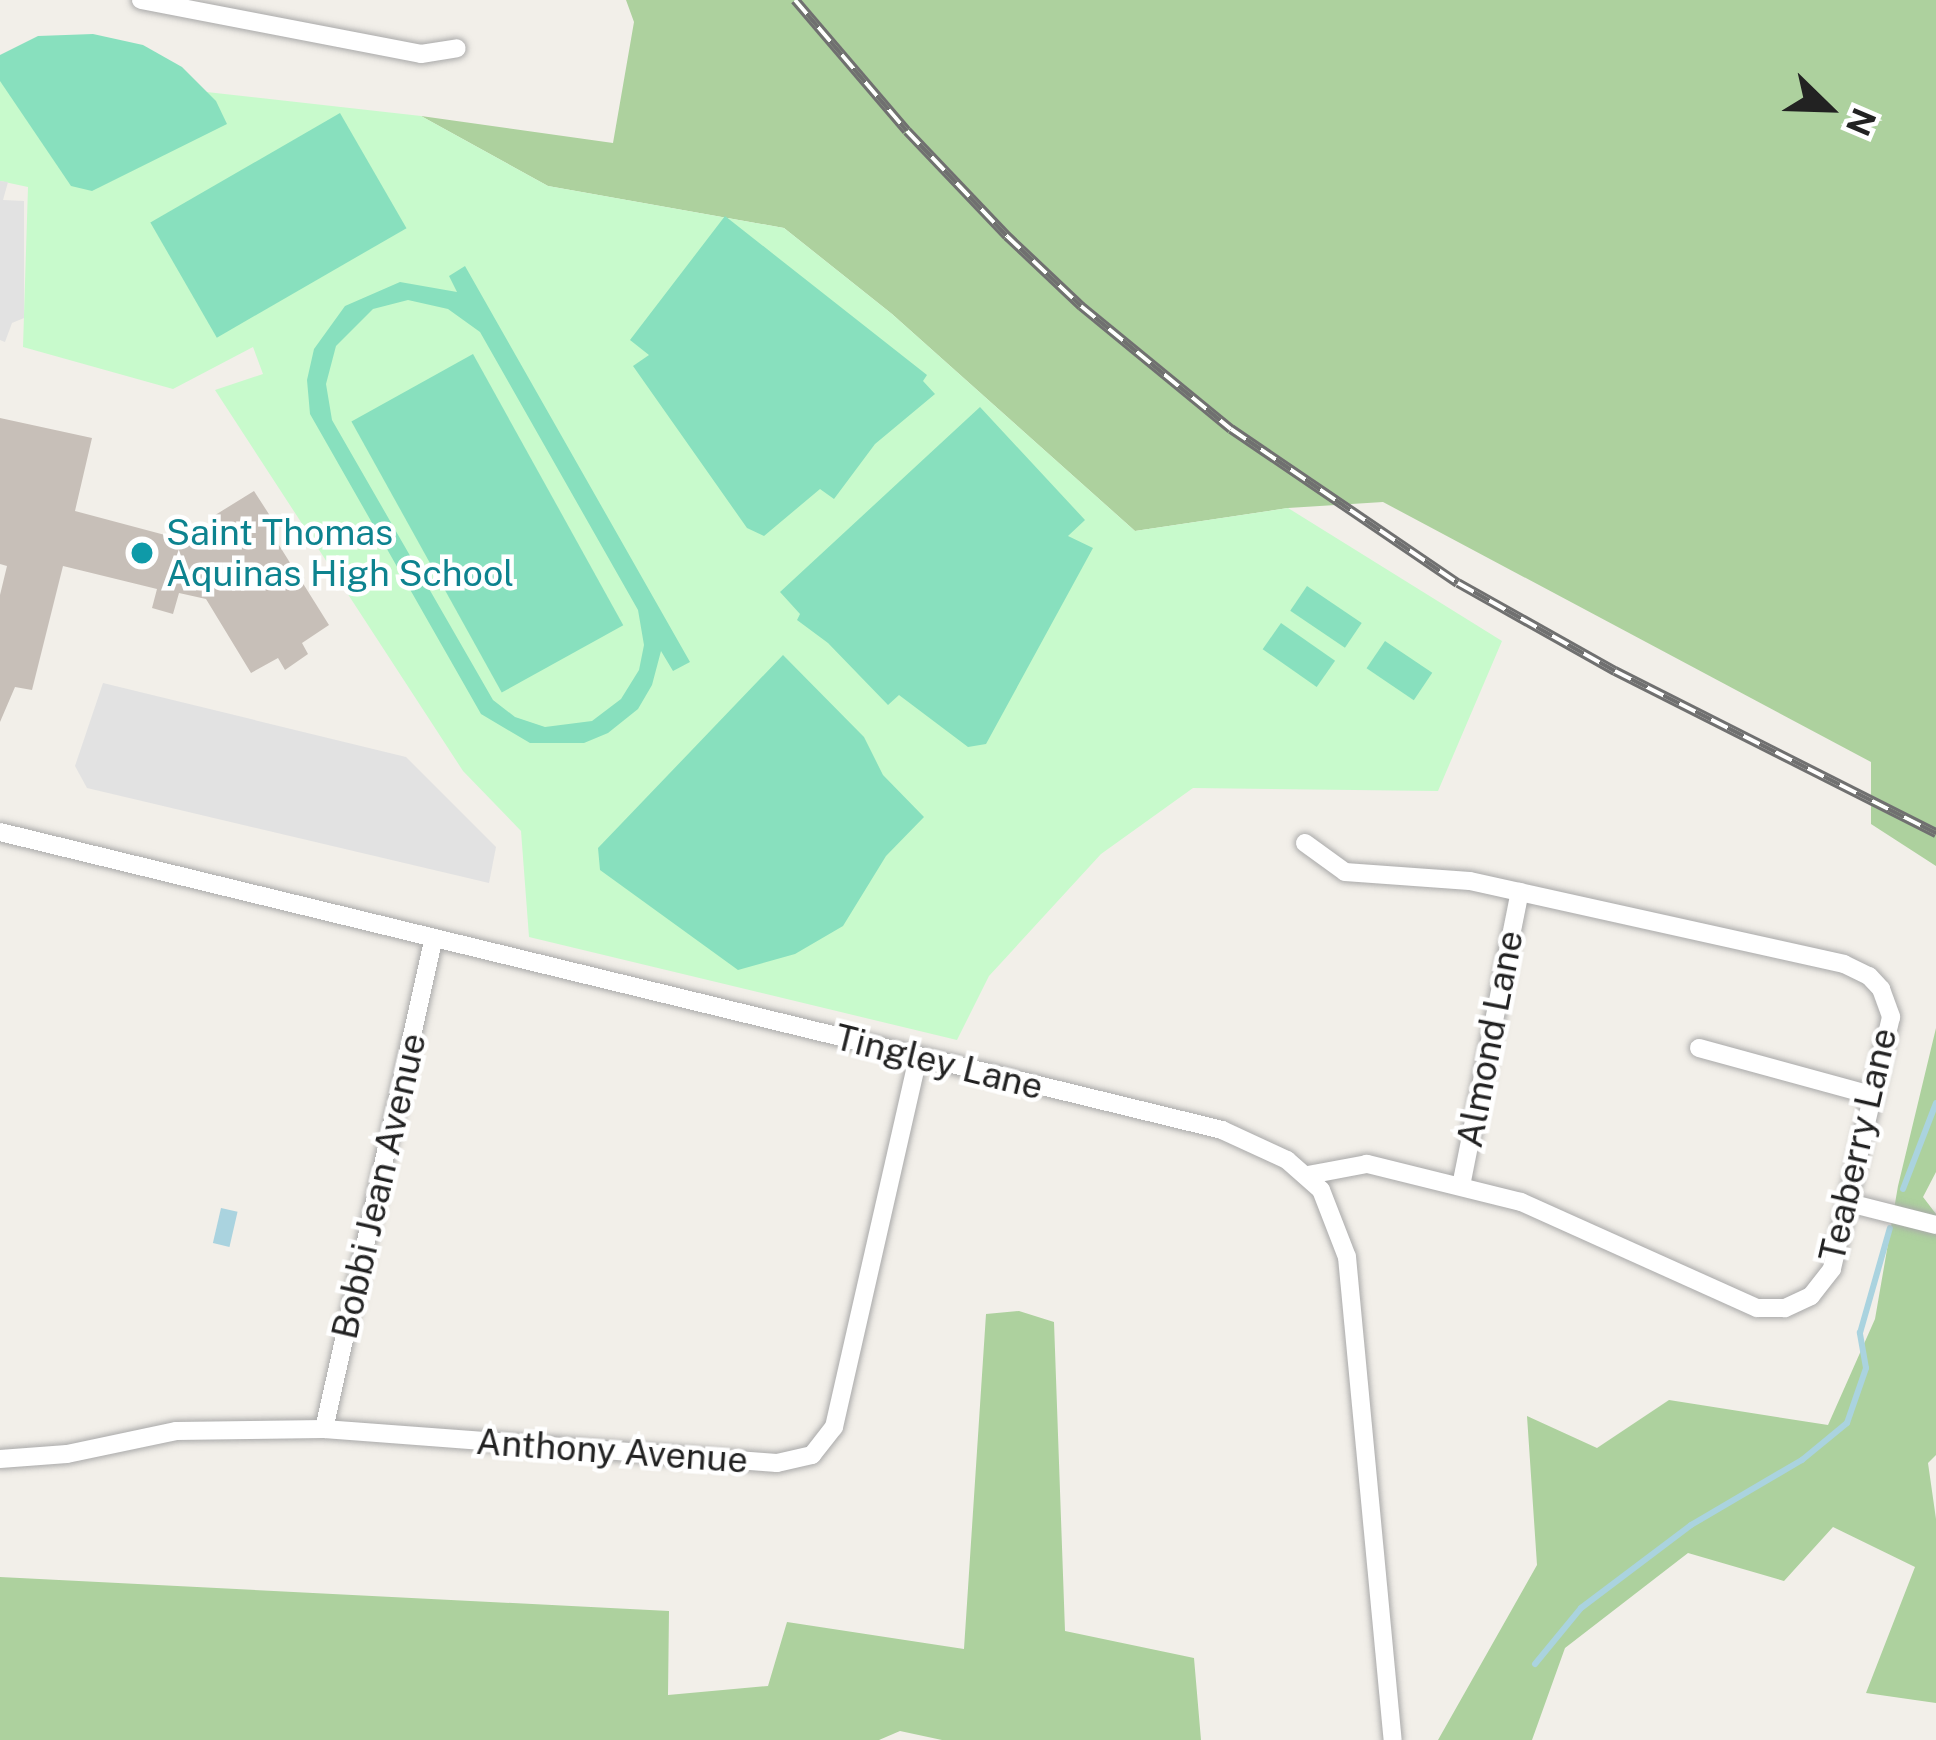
<!DOCTYPE html>
<html>
<head>
<meta charset="utf-8">
<style>
	body { margin:0 }
	#map { position:relative; width:1936px; height:1740px; overflow:hidden; background:#f2efe9; font-family:"Public Sans",sans-serif }
	div>[style] { position:absolute }
	.forest>* { inset:0; background:#add19e }
	.park>* { inset:0; background:#c8facc }
	.pitch>* { inset:0; background:#88e0be; transform-origin:0 0 }
	.parking>* { inset:0; background:#e2e2e2 }
	.water>* { inset:0; background:#aad3df; transform-origin:0 0 }
	.stream>* { height:6px; margin:-3px; padding:0 3px; transform-origin:3px; border-radius:3px; background:#aad3df }
	.building>* { inset:0; background:#c7bfb8 }
	.roads { filter:drop-shadow(0 0 3px #a9a9a9) drop-shadow(0 0 3px #a9a9a9) }
	.minor>* { height:18px; margin:-9px; padding:0 9px; transform-origin:9px; border-radius:9px; background:#fff }
	.rail>* { height:10px; margin-top:-5px; transform-origin:0; background:repeating-linear-gradient(90deg,#fff 0 18px,#707070 0 36px); box-sizing:border-box; border-block:3px solid #707070 }
	.dots>* { width:33px; height:33px; translate:-50% -50%; box-sizing:border-box; border:6px solid #fff; border-radius:50% }
	span { translate:-50% -50%; white-space:nowrap; text-align:center; line-height:1.15; -webkit-text-stroke:9px #fff; paint-order:stroke }
	.culture-label { font-size:36px; color:#0d838f }
	.left { translate:0 -50%; text-align:left }
	.street-label { font-size:36px; color:#222 }
	.north { position:absolute; left:1768px; top:48px; width:120px; height:120px; -webkit-text-stroke:9px #fff; paint-order:stroke; rotate:113deg; font-size:33px; font-weight:700; line-height:48px; text-align:center; color:#222 }
	.north::after { content:''; display:block; margin:auto; width:42px; height:54px; background:#222; clip-path:polygon(50% 0,100% 100%,50% 72%,0 100%) }
</style>
</head>
<body>
<div id="map">
	<div class="forest">
		<i style="clip-path:polygon(626px 0,1936px 0,1936px 866px,1871px 824px,1871px 762px,1383px 502px,1288px 508px,1135px 531px,892px 314px,784px 228px,548px 186px,421px 116px,613px 143px,634px 22px)"></i>
		<i style="clip-path:polygon(1936px 1028px,1936px 1172px,1923px 1197px,1936px 1214px,1936px 1455px,1928px 1463px,1936px 1519px,1936px 1703px,1866px 1693px,1915px 1567px,1833px 1527px,1784px 1581px,1688px 1553px,1565px 1648px,1532px 1740px,1438px 1740px,1537px 1565px,1527px 1416px,1597px 1448px,1669px 1400px,1828px 1425px,1875px 1319px,1898px 1186px)"></i>
		<i style="clip-path:polygon(1019px 1311px,1054px 1322px,1065px 1631px,1194px 1658px,1201px 1740px,942px 1740px,900px 1731px,879px 1740px,0 1740px,0 1577px,669px 1611px,668px 1695px,768px 1686px,787px 1622px,964px 1649px,986px 1314px)"></i>
	</div>
	<div class="park">
		<i style="clip-path:polygon(0 69px,421px 116px,548px 186px,784px 228px,892px 314px,1135px 531px,1288px 508px,1502px 641px,1438px 791px,1193px 788px,1101px 854px,989px 976px,957px 1040px,529px 937px,521px 831px,463px 771px,215px 390px,263px 374px,253px 347px,173px 389px,23px 347px,28px 187px,0 181px)"></i>
	</div>
	<div class="pitch">
		<i style="clip-path:polygon(93px 34px,143px 45px,182px 67px,216px 101px,227px 124px,92px 191px,71px 186px,0 81px,0 55px,38px 36px)"></i>
		<i style="left:340px;top:113px;width:133px;height:219px;rotate:60deg"></i>
		<i style="clip-path:polygon(725px 216px,927px 375px,923px 381px,935px 394px,875px 444px,834px 499px,820px 489px,764px 536px,747px 528px,633px 366px,649px 355px,630px 340px)"></i>
		<i style="clip-path:polygon(evenodd,465px 266px,690px 662px,673px 671px,661px 651px,652px 685px,638px 709px,608px 733px,584px 743px,530px 743px,481px 714px,310px 414px,307px 380px,314px 349px,345px 306px,400px 282px,457px 292px,449px 276px,465px 266px,408px 300px,448px 309px,480px 332px,638px 610px,644px 645px,639px 670px,621px 699px,592px 721px,545px 727px,515px 717px,493px 700px,332px 420px,326px 384px,336px 346px,373px 309px,408px 300px)"></i>
		<i style="left:473px;top:354px;width:310px;height:139px;rotate:61deg"></i>
		<i style="clip-path:polygon(980px 407px,1085px 520px,1068px 536px,1093px 548px,986px 744px,968px 747px,899px 695px,888px 705px,828px 643px,797px 620px,800px 614px,780px 592px)"></i>
		<i style="left:1307px;top:586px;width:66px;height:30px;rotate:34deg"></i>
		<i style="left:1281px;top:623px;width:66px;height:32px;rotate:35deg"></i>
		<i style="left:1385px;top:641px;width:57px;height:33px;rotate:34deg"></i>
		<i style="clip-path:polygon(783px 655px,864px 737px,883px 775px,924px 817px,886px 856px,843px 926px,795px 954px,738px 970px,600px 870px,598px 848px)"></i>
	</div>
	<div class="parking">
		<i style="clip-path:polygon(0 181px,8px 182px,3px 200px,24px 201px,24px 318px,12px 323px,5px 342px,0 340px)"></i>
		<i style="clip-path:polygon(103px 683px,406px 757px,496px 847px,489px 883px,87px 788px,75px 766px)"></i>
	</div>
	<div class="water">
		<i style="left:221px;top:1208px;width:17px;height:36px;rotate:13deg"></i>
	</div>
	<div class="stream">
		<i style="left:1903px;top:1189px;width:92px;rotate:-69deg"></i>
		<i style="left:1535px;top:1664px;width:72px;rotate:-50.6deg"></i>
		<i style="left:1581px;top:1608px;width:138px;rotate:-37deg"></i>
		<i style="left:1691px;top:1525px;width:129px;rotate:-30.4deg"></i>
		<i style="left:1802px;top:1460px;width:58px;rotate:-39.4deg"></i>
		<i style="left:1847px;top:1423px;width:58px;rotate:-70.9deg"></i>
		<i style="left:1866px;top:1368px;width:36px;rotate:-100deg"></i>
		<i style="left:1860px;top:1333px;width:109px;rotate:-74.1deg"></i>
	</div>
	<div class="building">
		<i style="clip-path:polygon(0 418px,92px 438px,75px 511px,195px 543px,218px 529px,212px 517px,254px 491px,274px 522px,267px 526px,329px 625px,302px 643px,308px 654px,285px 670px,278px 658px,251px 673px,206px 599px,179px 593px,173px 614px,152px 608px,157px 589px,63px 566px,32px 690px,15px 687px,0 722px,0 595px,7px 566px,0 564px)"></i>
	</div>
	<div class="roads">
		<div class="minor">
			<i style="left:141px;top:0;width:285px;rotate:10.9deg"></i>
			<i style="left:421px;top:54px;width:36px;rotate:-9deg"></i>
			<i style="left:0;top:832px;width:1258px;rotate:13.7deg"></i>
			<i style="left:1222px;top:1130px;width:72px;rotate:24.8deg"></i>
			<i style="left:1287px;top:1160px;width:45px;rotate:41.4deg"></i>
			<i style="left:1321px;top:1190px;width:72px;rotate:68.8deg"></i>
			<i style="left:1347px;top:1257px;width:485px;rotate:84.6deg"></i>
			<i style="left:1305px;top:843px;width:49px;rotate:35.9deg"></i>
			<i style="left:1345px;top:872px;width:125px;rotate:4.1deg"></i>
			<i style="left:1470px;top:881px;width:383px;rotate:12.5deg"></i>
			<i style="left:1844px;top:964px;width:28px;rotate:26deg"></i>
			<i style="left:1869px;top:976px;width:18px;rotate:47deg"></i>
			<i style="left:1881px;top:989px;width:30px;rotate:70deg"></i>
			<i style="left:1891px;top:1017px;width:259px;rotate:103.2deg"></i>
			<i style="left:1832px;top:1269px;width:34px;rotate:128deg"></i>
			<i style="left:1811px;top:1296px;width:29px;rotate:155deg"></i>
			<i style="left:1785px;top:1308px;width:28px;rotate:180deg"></i>
			<i style="left:1757px;top:1308px;width:259px;rotate:-155.8deg"></i>
			<i style="left:1521px;top:1202px;width:159px;rotate:-166.1deg"></i>
			<i style="left:1367px;top:1164px;width:59px;rotate:169.3deg"></i>
			<i style="left:1699px;top:1048px;width:181px;rotate:15.3deg"></i>
			<i style="left:1461px;top:1186px;width:300px;rotate:-78.7deg"></i>
			<i style="left:1849px;top:1203px;width:90px;rotate:14.2deg"></i>
			<i style="left:324px;top:1429px;width:499px;rotate:-77.4deg"></i>
			<i style="left:0;top:1459px;width:67px;rotate:-4.3deg"></i>
			<i style="left:67px;top:1454px;width:111px;rotate:-11.9deg"></i>
			<i style="left:176px;top:1431px;width:148px;rotate:-0.8deg"></i>
			<i style="left:324px;top:1429px;width:454px;rotate:4.3deg"></i>
			<i style="left:777px;top:1463px;width:36px;rotate:-13deg"></i>
			<i style="left:812px;top:1455px;width:36px;rotate:-52deg"></i>
			<i style="left:834px;top:1427px;width:379px;rotate:-77.2deg"></i>
		</div>
	</div>
	<div class="rail">
		<i style="left:795px;top:0;width:172px;rotate:49.5deg"></i>
		<i style="left:907px;top:131px;width:145px;rotate:46.4deg"></i>
		<i style="left:1007px;top:236px;width:102px;rotate:43.4deg"></i>
		<i style="left:1081px;top:306px;width:194px;rotate:39.4deg"></i>
		<i style="left:1231px;top:429px;width:274px;rotate:34.2deg"></i>
		<i style="left:1458px;top:583px;width:180px;rotate:29.3deg"></i>
		<i style="left:1615px;top:671px;width:360px;rotate:26.8deg"></i>
	</div>
	<div class="dots">
		<i style="left:142px;top:553px;background:#0f9aa8"></i>
	</div>
	<div class="culture-label">
		<span class="left" style="left:166px;top:553px">Saint Thomas<br>Aquinas High School</span>
	</div>
	<div class="street-label">
		<span style="left:1490px;top:1039px;rotate:-79deg">Almond Lane</span>
		<span style="left:939px;top:1062px;rotate:14deg">Tingley Lane</span>
		<span style="left:1858px;top:1145px;rotate:-77deg">Teaberry Lane</span>
		<span style="left:379px;top:1186px;rotate:-77deg">Bobbi Jean Avenue</span>
		<span style="left:612px;top:1451px;rotate:4deg">Anthony Avenue</span>
	</div>
	<div class="north">N</div>
</div>
</body>
</html>
